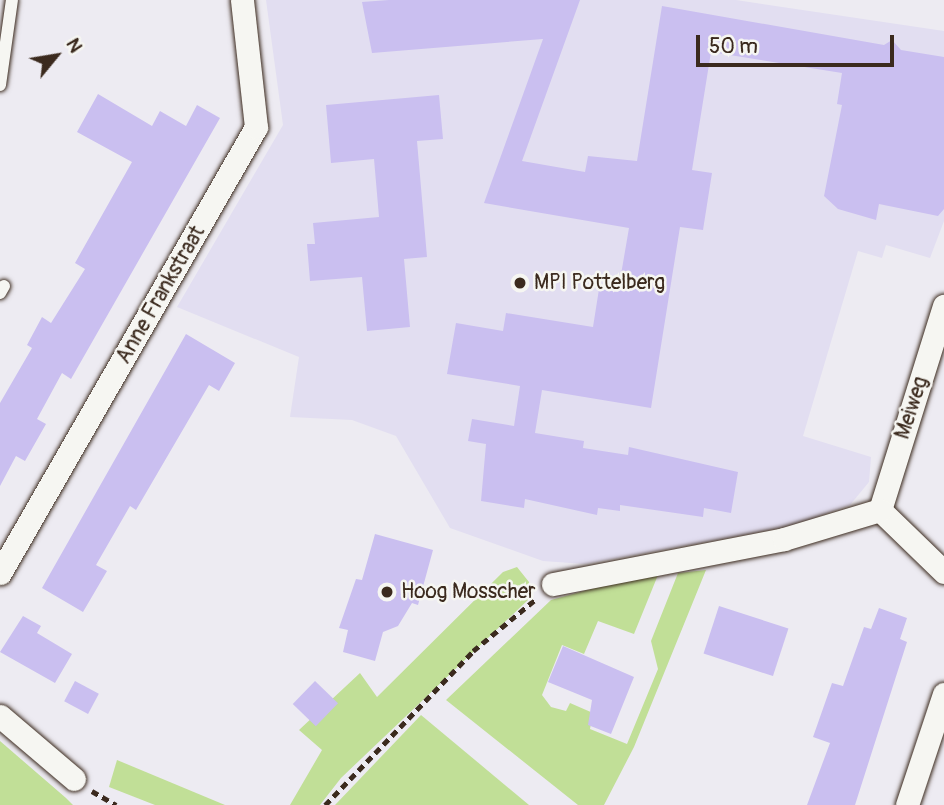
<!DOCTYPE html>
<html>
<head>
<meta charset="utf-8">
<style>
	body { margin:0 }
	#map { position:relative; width:944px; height:805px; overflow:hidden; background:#edebf2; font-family:Pangolin,sans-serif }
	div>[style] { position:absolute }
	.built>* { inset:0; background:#e2def1 }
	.green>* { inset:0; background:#c1df97 }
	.building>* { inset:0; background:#cabff0; transform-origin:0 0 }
	.path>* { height:4.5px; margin-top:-2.25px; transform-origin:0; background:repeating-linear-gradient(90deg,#3b2a1e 0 7px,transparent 0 12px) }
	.roads { filter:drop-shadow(0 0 2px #3b2a1e) drop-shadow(0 0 2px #3b2a1e) }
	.service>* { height:12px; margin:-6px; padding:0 6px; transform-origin:6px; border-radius:6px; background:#f6f6f2 }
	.minor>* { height:23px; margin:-11.5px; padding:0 11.5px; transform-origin:11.5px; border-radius:11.5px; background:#f6f6f2 }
	.dots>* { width:19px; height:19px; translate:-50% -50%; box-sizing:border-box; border:4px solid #f6f6f2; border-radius:50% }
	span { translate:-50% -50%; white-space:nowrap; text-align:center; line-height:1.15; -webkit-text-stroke:5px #f6f6f2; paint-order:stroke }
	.poi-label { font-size:21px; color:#3b2a1e }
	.left { translate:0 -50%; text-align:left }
	.street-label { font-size:21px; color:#3b2a1e }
	.north { position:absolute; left:21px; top:21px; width:70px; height:70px; -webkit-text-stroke:5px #f6f6f2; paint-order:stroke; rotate:60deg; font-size:19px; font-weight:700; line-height:28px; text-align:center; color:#3b2a1e }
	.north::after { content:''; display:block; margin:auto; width:24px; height:32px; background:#3b2a1e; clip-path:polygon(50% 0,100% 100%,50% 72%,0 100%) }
	.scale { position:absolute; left:696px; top:35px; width:198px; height:32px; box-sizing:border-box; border:4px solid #3b2a1e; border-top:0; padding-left:9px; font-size:21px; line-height:24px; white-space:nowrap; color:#3b2a1e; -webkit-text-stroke:5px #f6f6f2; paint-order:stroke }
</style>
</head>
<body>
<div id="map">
	<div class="built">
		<i style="clip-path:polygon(266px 0,736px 0,944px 31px,944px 221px,930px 258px,886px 245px,882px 258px,858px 251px,803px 436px,871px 457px,869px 482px,850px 505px,792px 526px,585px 564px,543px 561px,450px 528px,396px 436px,352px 420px,290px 417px,299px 357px,177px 307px,283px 125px)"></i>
	</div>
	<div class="green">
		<i style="clip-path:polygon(517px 567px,529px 582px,529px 599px,341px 778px,320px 805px,290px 805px,322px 750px,299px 730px,360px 673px,377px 697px,503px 572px)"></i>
		<i style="clip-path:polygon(660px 570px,634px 634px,598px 621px,584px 654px,562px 645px,542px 695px,551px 707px,566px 711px,570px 703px,593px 713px,590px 729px,627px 744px,658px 669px,651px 641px,678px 573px,706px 570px,634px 747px,604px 805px,578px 805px,446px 700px,551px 600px)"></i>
		<i style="clip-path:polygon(421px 715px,529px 805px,335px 805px)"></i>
		<i style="clip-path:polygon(0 741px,66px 798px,73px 805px,0 805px)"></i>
		<i style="clip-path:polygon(117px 760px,225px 805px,155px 805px,109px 787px)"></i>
	</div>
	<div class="building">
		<i style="clip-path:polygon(389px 0,580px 0,522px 161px,585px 172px,588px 156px,637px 161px,662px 6px,884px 45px,892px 40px,901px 50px,944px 57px,944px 209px,938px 216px,879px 204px,876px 220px,838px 209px,824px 196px,842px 105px,837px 104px,842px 73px,711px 52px,692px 170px,712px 173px,703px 230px,680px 227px,651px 408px,542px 390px,535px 433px,584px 441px,583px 448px,628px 455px,629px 447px,738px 472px,731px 513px,704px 508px,703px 517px,620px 505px,620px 511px,598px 508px,597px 515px,525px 499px,524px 508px,481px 501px,486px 444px,468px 441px,472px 419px,514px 426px,520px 386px,447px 374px,456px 323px,503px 331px,506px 313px,593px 327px,599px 289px,618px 292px,629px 228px,484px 203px,543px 39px,372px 53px,362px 2px)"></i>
		<i style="clip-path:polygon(98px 94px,152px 126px,160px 111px,186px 126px,197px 105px,220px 118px,71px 379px,62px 373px,37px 419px,46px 424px,25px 461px,16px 456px,0 486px,0 403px,32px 348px,27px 345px,42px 317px,51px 323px,85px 269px,75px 263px,132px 162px,77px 132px)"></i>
		<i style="clip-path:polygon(439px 95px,443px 139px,417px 141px,427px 257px,404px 259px,410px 327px,367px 331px,362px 277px,310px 281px,307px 244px,315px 244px,313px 223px,379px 217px,374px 159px,331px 163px,326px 105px)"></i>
		<i style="clip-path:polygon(186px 334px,235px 363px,219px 391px,209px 385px,136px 510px,130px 506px,96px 565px,107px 571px,83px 612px,42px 588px)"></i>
		<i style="clip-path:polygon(375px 534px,433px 550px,418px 605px,412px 603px,398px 626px,383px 632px,375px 661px,343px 652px,348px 630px,339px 628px,356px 579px,362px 580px)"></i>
		<i style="left:719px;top:606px;width:73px;height:50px;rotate:18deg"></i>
		<i style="clip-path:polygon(879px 608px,907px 618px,900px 639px,907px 642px,855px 805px,807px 805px,830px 743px,813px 737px,832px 683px,843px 686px,864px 627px,871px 629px)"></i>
		<i style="clip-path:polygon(23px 616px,41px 626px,37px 633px,72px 654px,55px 683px,0 652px)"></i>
		<i style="clip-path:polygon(563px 646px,634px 677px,611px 734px,588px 725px,592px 700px,548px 682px)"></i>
		<i style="left:75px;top:681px;width:27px;height:23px;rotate:28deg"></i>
		<i style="left:315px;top:681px;width:32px;height:32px;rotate:44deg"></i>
	</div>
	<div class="path">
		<i style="left:92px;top:791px;width:28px;rotate:30deg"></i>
		<i style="left:325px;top:805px;width:214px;rotate:-46.1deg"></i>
		<i style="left:473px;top:651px;width:83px;rotate:-39.6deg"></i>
	</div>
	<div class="roads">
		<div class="service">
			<i style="left:0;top:85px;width:86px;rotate:-82deg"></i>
			<i style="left:0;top:293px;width:8px;rotate:-60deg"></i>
		</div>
		<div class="minor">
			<i style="left:880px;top:510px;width:214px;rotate:-72.6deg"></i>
			<i style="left:880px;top:510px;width:89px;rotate:44.1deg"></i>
			<i style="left:0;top:573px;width:514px;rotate:-60.14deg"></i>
			<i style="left:256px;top:127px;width:128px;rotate:-96.3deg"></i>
			<i style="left:553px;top:584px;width:235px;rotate:-11deg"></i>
			<i style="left:784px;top:539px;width:100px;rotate:-16.8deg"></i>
			<i style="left:0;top:716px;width:97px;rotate:40.4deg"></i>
			<i style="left:907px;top:805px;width:117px;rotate:-71.6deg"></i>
		</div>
	</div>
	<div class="dots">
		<i style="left:520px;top:283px;background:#3b2a1e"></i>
		<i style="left:387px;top:592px;background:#3b2a1e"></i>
	</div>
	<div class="poi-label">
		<span class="left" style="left:534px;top:283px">MPI Pottelberg</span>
		<span class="left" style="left:401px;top:592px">Hoog Mosscher</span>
	</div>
	<div class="street-label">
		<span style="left:161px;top:295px;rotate:-60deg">Anne Frankstraat</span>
		<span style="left:912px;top:408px;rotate:-72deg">Meiweg</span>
	</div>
	<div class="north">N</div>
	<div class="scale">50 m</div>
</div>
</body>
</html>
